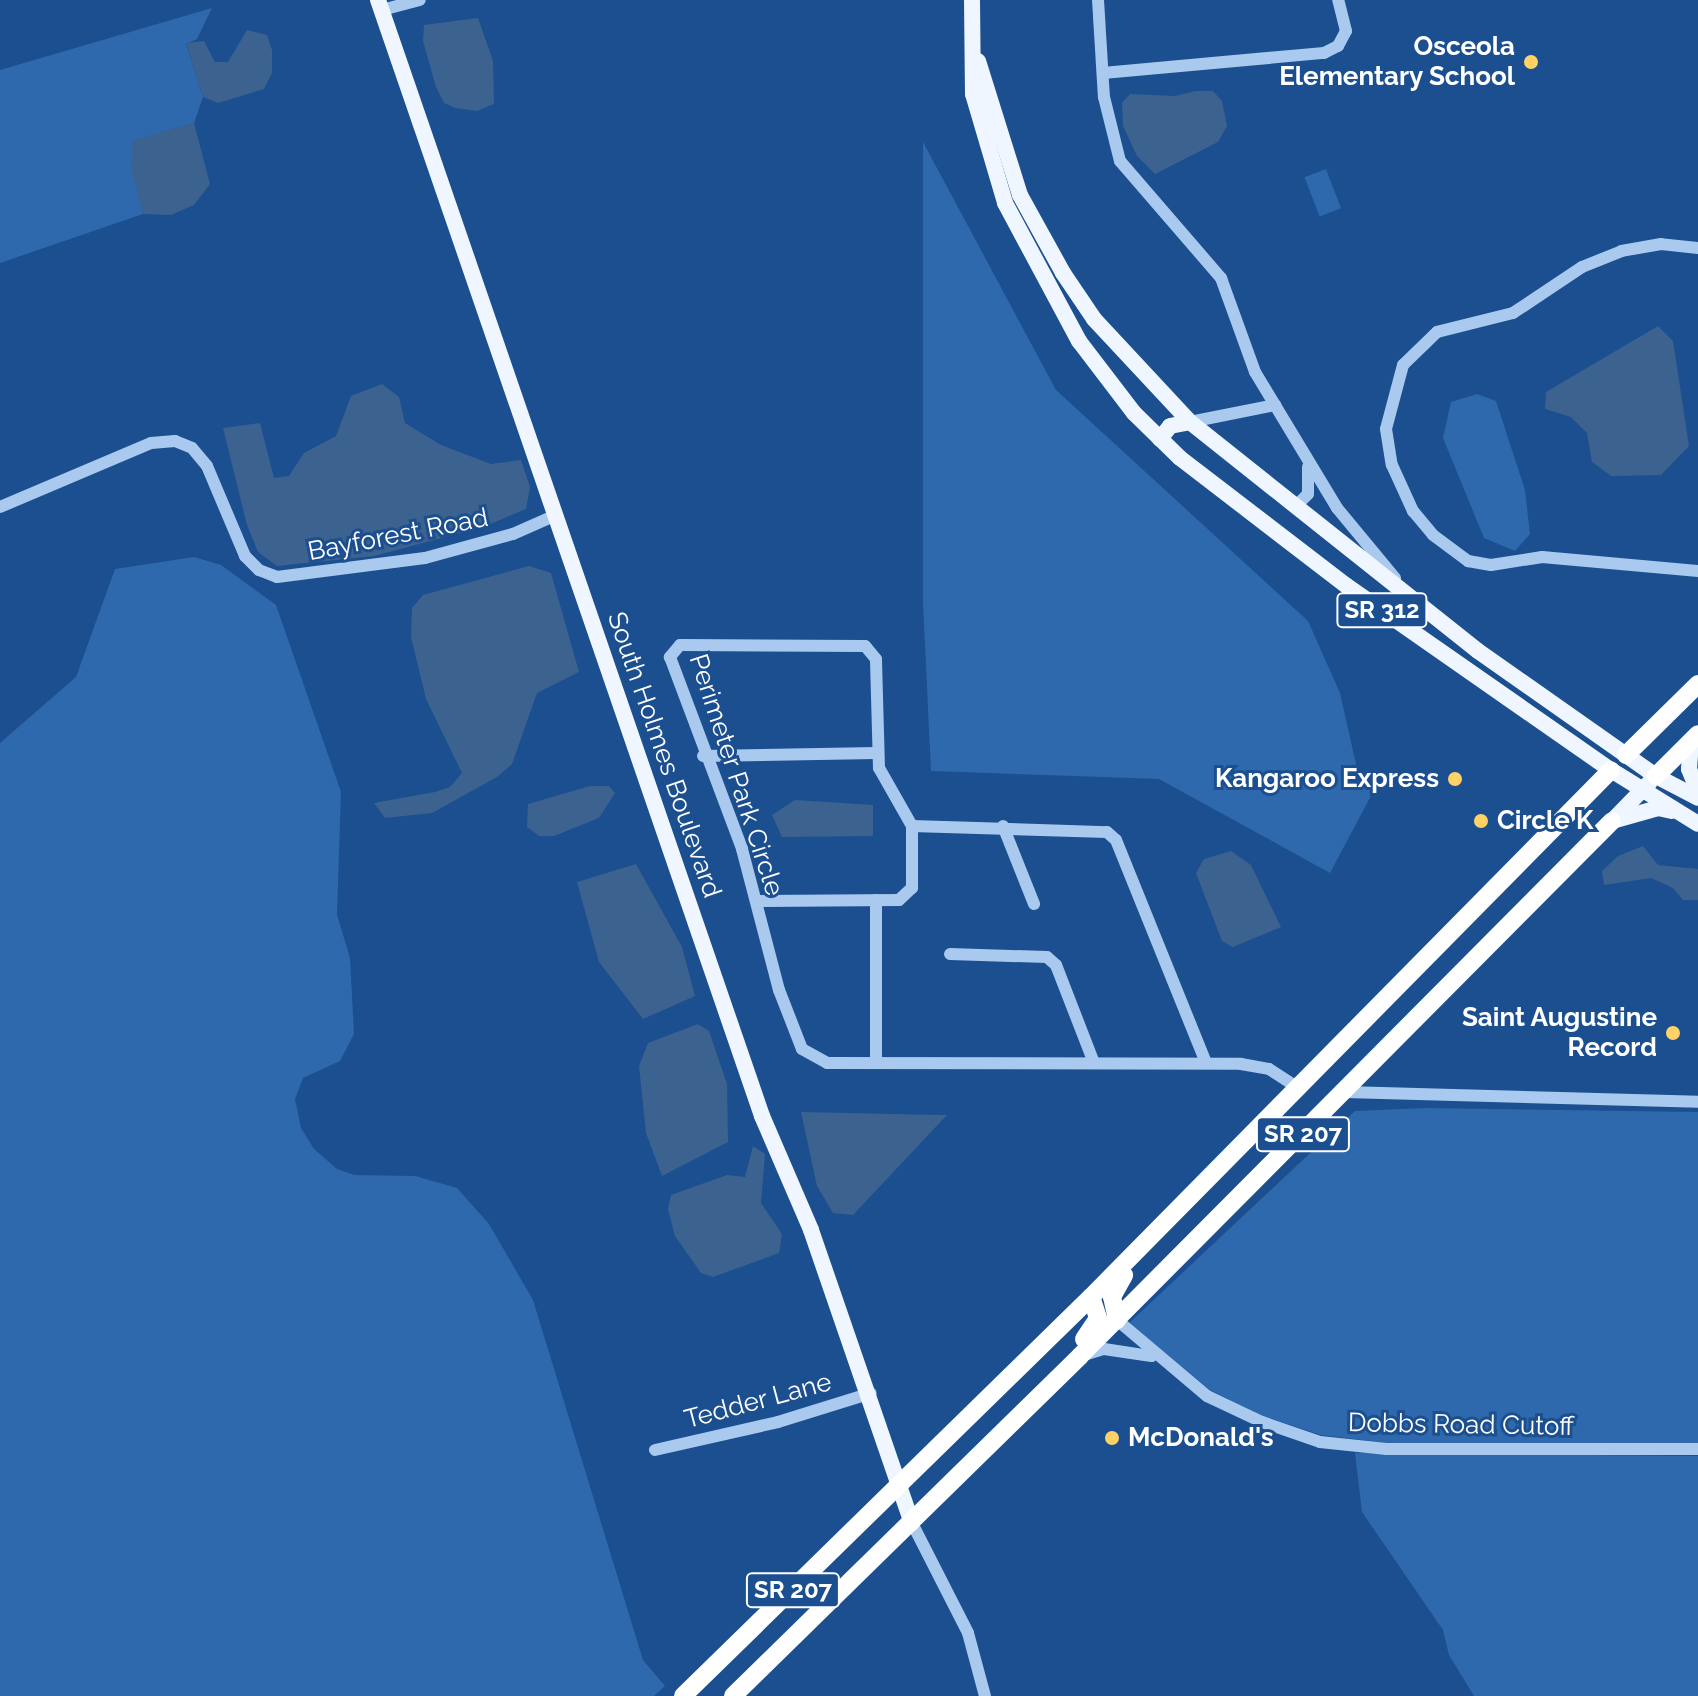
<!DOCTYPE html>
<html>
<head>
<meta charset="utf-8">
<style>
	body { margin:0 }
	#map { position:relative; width:1698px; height:1696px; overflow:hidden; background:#1b4f8f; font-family:Raleway,sans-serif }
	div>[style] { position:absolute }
	.green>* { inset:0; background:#2e69ad; transform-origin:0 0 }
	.water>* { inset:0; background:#3c6290 }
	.minor>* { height:12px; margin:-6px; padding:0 6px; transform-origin:6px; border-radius:6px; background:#a9c9ee }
	.major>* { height:16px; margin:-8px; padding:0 8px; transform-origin:8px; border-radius:8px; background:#f0f6ff }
	.highway>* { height:18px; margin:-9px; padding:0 9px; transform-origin:9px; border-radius:9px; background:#fff }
	.dots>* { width:22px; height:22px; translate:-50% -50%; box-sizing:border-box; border:4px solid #1b4f8f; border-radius:50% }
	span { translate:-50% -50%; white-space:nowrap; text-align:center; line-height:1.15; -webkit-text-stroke:6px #1b4f8f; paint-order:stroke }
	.shield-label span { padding:2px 6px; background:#1b4f8f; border:2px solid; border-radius:6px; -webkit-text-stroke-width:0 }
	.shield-label { font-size:24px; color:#fff; font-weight:700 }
	.poi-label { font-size:26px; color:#fff; font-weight:700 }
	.right { translate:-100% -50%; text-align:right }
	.left { translate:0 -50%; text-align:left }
	.street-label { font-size:26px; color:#fff }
</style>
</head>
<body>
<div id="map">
	<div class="green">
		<i style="clip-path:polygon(212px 8px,197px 39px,186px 44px,203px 97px,194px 123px,133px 141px,143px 214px,0 263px,0 70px)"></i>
		<i style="clip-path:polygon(923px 142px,1056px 390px,1308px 621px,1340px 693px,1358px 773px,1373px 792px,1330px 873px,1159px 779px,931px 771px,923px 603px)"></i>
		<i style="left:1326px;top:169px;width:42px;height:23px;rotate:69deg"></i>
		<i style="clip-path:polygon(1477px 394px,1496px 401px,1525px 490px,1530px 534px,1515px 551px,1484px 538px,1443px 438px,1451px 402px)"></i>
		<i style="clip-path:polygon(194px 557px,221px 565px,276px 605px,341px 792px,337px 915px,350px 958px,354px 1034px,340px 1061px,303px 1078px,295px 1099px,301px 1128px,314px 1149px,337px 1169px,354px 1175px,415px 1176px,457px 1188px,489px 1224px,533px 1300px,643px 1660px,665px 1686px,654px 1696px,0 1696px,0 743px,76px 677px,115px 569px)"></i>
		<i style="clip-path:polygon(1426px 1108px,1698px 1112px,1698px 1443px,1388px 1443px,1321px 1435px,1263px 1416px,1210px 1390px,1129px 1323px,1355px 1111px)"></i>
		<i style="clip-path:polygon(1355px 1453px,1698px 1456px,1698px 1696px,1474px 1696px,1449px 1655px,1443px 1630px,1362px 1512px)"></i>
	</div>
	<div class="water">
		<i style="clip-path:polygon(478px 18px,493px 61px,494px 104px,477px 111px,455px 108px,444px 103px,436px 87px,423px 41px,424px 25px)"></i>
		<i style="clip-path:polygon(247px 30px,267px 35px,272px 50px,272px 73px,264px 89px,218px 103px,203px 97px,186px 43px,204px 41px,215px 62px,228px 62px)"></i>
		<i style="clip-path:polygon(1196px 91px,1213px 91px,1222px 101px,1227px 126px,1218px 142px,1155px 174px,1137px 156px,1123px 126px,1122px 103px,1130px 94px,1175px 96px)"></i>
		<i style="clip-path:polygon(194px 123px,210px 184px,194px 205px,171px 215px,143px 214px,131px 168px,133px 140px)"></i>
		<i style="clip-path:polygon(1658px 326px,1673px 341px,1689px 446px,1661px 475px,1611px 476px,1592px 462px,1587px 433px,1571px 417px,1545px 409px,1546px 392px)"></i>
		<i style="clip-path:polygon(382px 384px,399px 397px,405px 423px,441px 445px,491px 464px,521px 460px,530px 487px,526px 509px,483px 527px,374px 556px,277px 566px,258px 552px,247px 525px,223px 428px,260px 423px,274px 478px,289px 476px,304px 453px,336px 436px,351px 396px)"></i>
		<i style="clip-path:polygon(529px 566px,551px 573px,579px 672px,537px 693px,512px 764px,497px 777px,432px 813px,385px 818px,374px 803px,435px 792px,450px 787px,462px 773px,426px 699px,411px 637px,412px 608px,423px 595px)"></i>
		<i style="clip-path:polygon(590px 786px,609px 786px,615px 793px,599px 818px,554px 836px,539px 836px,527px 827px,528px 804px)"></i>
		<i style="clip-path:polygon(795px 800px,873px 805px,873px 836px,782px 837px,772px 815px)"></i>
		<i style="clip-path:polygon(1643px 846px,1658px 865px,1698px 869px,1698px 900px,1683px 900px,1673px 888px,1651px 878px,1604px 885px,1602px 871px,1618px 856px)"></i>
		<i style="clip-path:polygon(1231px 851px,1251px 865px,1281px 927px,1233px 947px,1222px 941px,1196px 873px,1204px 859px)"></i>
		<i style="clip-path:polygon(636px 864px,682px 947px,695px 996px,643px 1019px,599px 962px,577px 882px)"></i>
		<i style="clip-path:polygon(698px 1024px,709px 1031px,727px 1084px,728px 1142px,662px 1176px,646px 1133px,639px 1066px,648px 1043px)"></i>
		<i style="clip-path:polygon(801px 1112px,940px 1115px,947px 1115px,853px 1215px,833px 1213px,817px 1186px)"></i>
		<i style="clip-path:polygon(753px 1146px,765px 1154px,761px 1203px,782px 1234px,779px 1253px,713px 1277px,701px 1273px,675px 1236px,668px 1209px,671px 1195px,727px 1175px,745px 1177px)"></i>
	</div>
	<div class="minor">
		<i style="left:1098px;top:0;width:97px;rotate:86.5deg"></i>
		<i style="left:1104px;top:97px;width:66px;rotate:76deg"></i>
		<i style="left:1120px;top:161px;width:155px;rotate:49.2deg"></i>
		<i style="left:1221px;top:278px;width:100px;rotate:70.1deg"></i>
		<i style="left:1255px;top:372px;width:159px;rotate:58.9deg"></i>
		<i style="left:1337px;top:508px;width:91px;rotate:50.4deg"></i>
		<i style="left:382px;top:10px;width:39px;rotate:-15deg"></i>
		<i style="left:1103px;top:73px;width:222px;rotate:-5.2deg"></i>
		<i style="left:1324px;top:53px;width:16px;rotate:-27deg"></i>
		<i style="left:1338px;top:46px;width:17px;rotate:-62deg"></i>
		<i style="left:1346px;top:31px;width:32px;rotate:-104deg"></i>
		<i style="left:1698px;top:248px;width:37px;rotate:-174deg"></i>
		<i style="left:1661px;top:244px;width:40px;rotate:170deg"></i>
		<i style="left:1622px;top:251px;width:43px;rotate:158.2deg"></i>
		<i style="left:1582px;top:267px;width:83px;rotate:146.3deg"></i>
		<i style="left:1513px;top:313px;width:78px;rotate:166deg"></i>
		<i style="left:1437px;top:332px;width:47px;rotate:135.9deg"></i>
		<i style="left:1403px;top:365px;width:66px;rotate:104.9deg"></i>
		<i style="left:1386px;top:429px;width:36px;rotate:81deg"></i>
		<i style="left:1392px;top:465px;width:51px;rotate:65.5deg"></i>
		<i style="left:1413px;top:511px;width:31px;rotate:50deg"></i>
		<i style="left:1433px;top:535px;width:44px;rotate:36.6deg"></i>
		<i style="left:1468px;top:561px;width:23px;rotate:10deg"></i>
		<i style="left:1491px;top:565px;width:52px;rotate:-8.9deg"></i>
		<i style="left:1542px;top:557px;width:157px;rotate:5.1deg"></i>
		<i style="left:1190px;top:422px;width:87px;rotate:-11.3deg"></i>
		<i style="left:0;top:507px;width:164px;rotate:-23deg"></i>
		<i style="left:151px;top:443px;width:24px;rotate:-5deg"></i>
		<i style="left:175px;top:441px;width:18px;rotate:22deg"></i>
		<i style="left:192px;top:448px;width:23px;rotate:50deg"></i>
		<i style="left:207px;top:466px;width:98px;rotate:67.1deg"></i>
		<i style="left:245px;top:556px;width:20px;rotate:45deg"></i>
		<i style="left:259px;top:570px;width:19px;rotate:21deg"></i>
		<i style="left:277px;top:577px;width:149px;rotate:-7.3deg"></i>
		<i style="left:425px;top:558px;width:91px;rotate:-15.3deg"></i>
		<i style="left:513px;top:534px;width:47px;rotate:-23.8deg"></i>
		<i style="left:1295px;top:507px;width:18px;rotate:-45deg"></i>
		<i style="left:1308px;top:494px;width:27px;rotate:-90deg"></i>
		<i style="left:703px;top:756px;width:173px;rotate:-1deg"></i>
		<i style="left:912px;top:826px;width:195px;rotate:1.8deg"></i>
		<i style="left:1107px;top:832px;width:12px;rotate:42deg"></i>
		<i style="left:1116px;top:840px;width:240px;rotate:68deg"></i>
		<i style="left:1003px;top:826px;width:84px;rotate:68.3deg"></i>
		<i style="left:756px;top:901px;width:143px;rotate:-0.4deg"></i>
		<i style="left:899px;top:900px;width:18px;rotate:-43deg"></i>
		<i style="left:912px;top:888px;width:62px;rotate:-90deg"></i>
		<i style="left:912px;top:826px;width:67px;rotate:-119.6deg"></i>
		<i style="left:879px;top:768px;width:109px;rotate:-91.6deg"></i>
		<i style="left:876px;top:659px;width:17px;rotate:-130deg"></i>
		<i style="left:865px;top:646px;width:185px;rotate:-179.7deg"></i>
		<i style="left:680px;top:645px;width:16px;rotate:130deg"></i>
		<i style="left:670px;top:657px;width:205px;rotate:69.4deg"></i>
		<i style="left:742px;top:849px;width:146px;rotate:75.3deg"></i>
		<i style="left:779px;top:990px;width:63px;rotate:68.7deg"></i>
		<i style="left:802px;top:1049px;width:29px;rotate:29deg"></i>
		<i style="left:827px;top:1063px;width:414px;rotate:0.1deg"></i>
		<i style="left:1241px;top:1064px;width:28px;rotate:10deg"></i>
		<i style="left:1269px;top:1069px;width:35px;rotate:33deg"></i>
		<i style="left:950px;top:954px;width:97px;rotate:1.8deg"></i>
		<i style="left:1047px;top:957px;width:12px;rotate:42deg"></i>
		<i style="left:1056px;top:965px;width:105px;rotate:68.8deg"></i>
		<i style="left:876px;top:1063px;width:163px;rotate:-90deg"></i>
		<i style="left:1345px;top:1092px;width:353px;rotate:1.6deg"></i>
		<i style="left:1117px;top:1320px;width:118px;rotate:40.2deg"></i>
		<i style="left:1207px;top:1396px;width:61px;rotate:25.3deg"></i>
		<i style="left:1262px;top:1422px;width:61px;rotate:19deg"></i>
		<i style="left:1320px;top:1442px;width:67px;rotate:6deg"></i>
		<i style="left:1387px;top:1449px;width:311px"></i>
		<i style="left:1084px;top:1355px;width:21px;rotate:-17deg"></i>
		<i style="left:1104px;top:1349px;width:48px;rotate:8.5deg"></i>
		<i style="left:655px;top:1450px;width:126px;rotate:-12.8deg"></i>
		<i style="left:778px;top:1422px;width:97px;rotate:-17.3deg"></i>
		<i style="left:912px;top:1523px;width:123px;rotate:63deg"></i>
		<i style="left:968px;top:1633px;width:65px;rotate:74.9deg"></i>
	</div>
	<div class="major">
		<i style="left:378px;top:0;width:1180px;rotate:71.01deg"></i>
		<i style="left:762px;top:1116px;width:124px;rotate:66.7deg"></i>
		<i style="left:811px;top:1230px;width:310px;rotate:71deg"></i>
		<i style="left:972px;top:0;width:94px;rotate:89.4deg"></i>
		<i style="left:973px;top:94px;width:114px;rotate:73.6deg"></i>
		<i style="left:1005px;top:203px;width:157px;rotate:61.8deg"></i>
		<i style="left:1079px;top:341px;width:91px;rotate:52.6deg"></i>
		<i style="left:1134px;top:413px;width:64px;rotate:44.4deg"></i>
		<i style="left:1180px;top:458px;width:210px;rotate:37.5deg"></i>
		<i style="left:1347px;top:586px;width:322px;rotate:34.9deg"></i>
		<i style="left:1611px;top:770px;width:102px;rotate:31.8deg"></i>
		<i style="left:978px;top:61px;width:140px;rotate:72.6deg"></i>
		<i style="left:1020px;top:195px;width:89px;rotate:61.1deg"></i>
		<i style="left:1063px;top:273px;width:55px;rotate:56deg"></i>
		<i style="left:1094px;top:319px;width:141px;rotate:47deg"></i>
		<i style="left:1190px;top:422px;width:368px;rotate:38.5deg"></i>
		<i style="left:1478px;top:651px;width:218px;rotate:35.1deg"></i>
		<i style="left:1656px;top:776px;width:47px;rotate:27.6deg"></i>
		<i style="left:1160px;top:439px;width:16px;rotate:-52deg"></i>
		<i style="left:1170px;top:426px;width:20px;rotate:-11deg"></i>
		<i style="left:1691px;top:741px;width:28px;rotate:94deg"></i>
		<i style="left:1689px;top:769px;width:24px;rotate:68deg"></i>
		<i style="left:1613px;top:820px;width:53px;rotate:-45.8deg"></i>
		<i style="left:1612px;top:821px;width:48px;rotate:-15.8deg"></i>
		<i style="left:1658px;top:808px;width:14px;rotate:12deg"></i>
	</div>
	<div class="highway">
		<i style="left:1626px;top:755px;width:101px;rotate:-44.6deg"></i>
		<i style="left:1656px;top:776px;width:59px;rotate:-45deg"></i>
		<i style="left:1117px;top:1320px;width:24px;rotate:-102deg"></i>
		<i style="left:1112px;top:1297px;width:25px;rotate:-61deg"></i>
		<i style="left:1084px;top:1339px;width:25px;rotate:-56deg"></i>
		<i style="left:1098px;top:1318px;width:22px;rotate:-108deg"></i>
		<i style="left:683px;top:1696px;width:571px;rotate:-44.36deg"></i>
		<i style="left:1091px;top:1297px;width:740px;rotate:-45.38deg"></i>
		<i style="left:733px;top:1696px;width:486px;rotate:-44.4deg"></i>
		<i style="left:1080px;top:1356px;width:754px;rotate:-45.16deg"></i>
	</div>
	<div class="dots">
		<i style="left:1531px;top:62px;background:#ffd166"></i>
		<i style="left:1455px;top:779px;background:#ffd166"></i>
		<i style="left:1481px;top:821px;background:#ffd166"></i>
		<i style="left:1673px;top:1033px;background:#ffd166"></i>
		<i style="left:1112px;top:1438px;background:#ffd166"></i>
	</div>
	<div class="shield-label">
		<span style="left:1382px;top:610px">SR 312</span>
		<span style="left:1303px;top:1134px">SR 207</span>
		<span style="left:793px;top:1590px">SR 207</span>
	</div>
	<div class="poi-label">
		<span class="right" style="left:1515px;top:62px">Osceola<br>Elementary School</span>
		<span class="right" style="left:1439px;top:779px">Kangaroo Express</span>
		<span class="left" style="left:1497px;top:821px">Circle K</span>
		<span class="right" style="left:1657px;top:1033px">Saint Augustine<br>Record</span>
		<span class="left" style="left:1128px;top:1438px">McDonald's</span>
	</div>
	<div class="street-label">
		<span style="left:398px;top:535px;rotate:-11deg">Bayforest Road</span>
		<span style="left:664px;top:755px;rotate:71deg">South Holmes Boulevard</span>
		<span style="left:736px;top:775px;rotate:72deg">Perimeter Park Circle</span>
		<span style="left:758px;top:1401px;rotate:-15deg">Tedder Lane</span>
		<span style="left:1461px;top:1425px;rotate:1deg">Dobbs Road Cutoff</span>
	</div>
</div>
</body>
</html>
